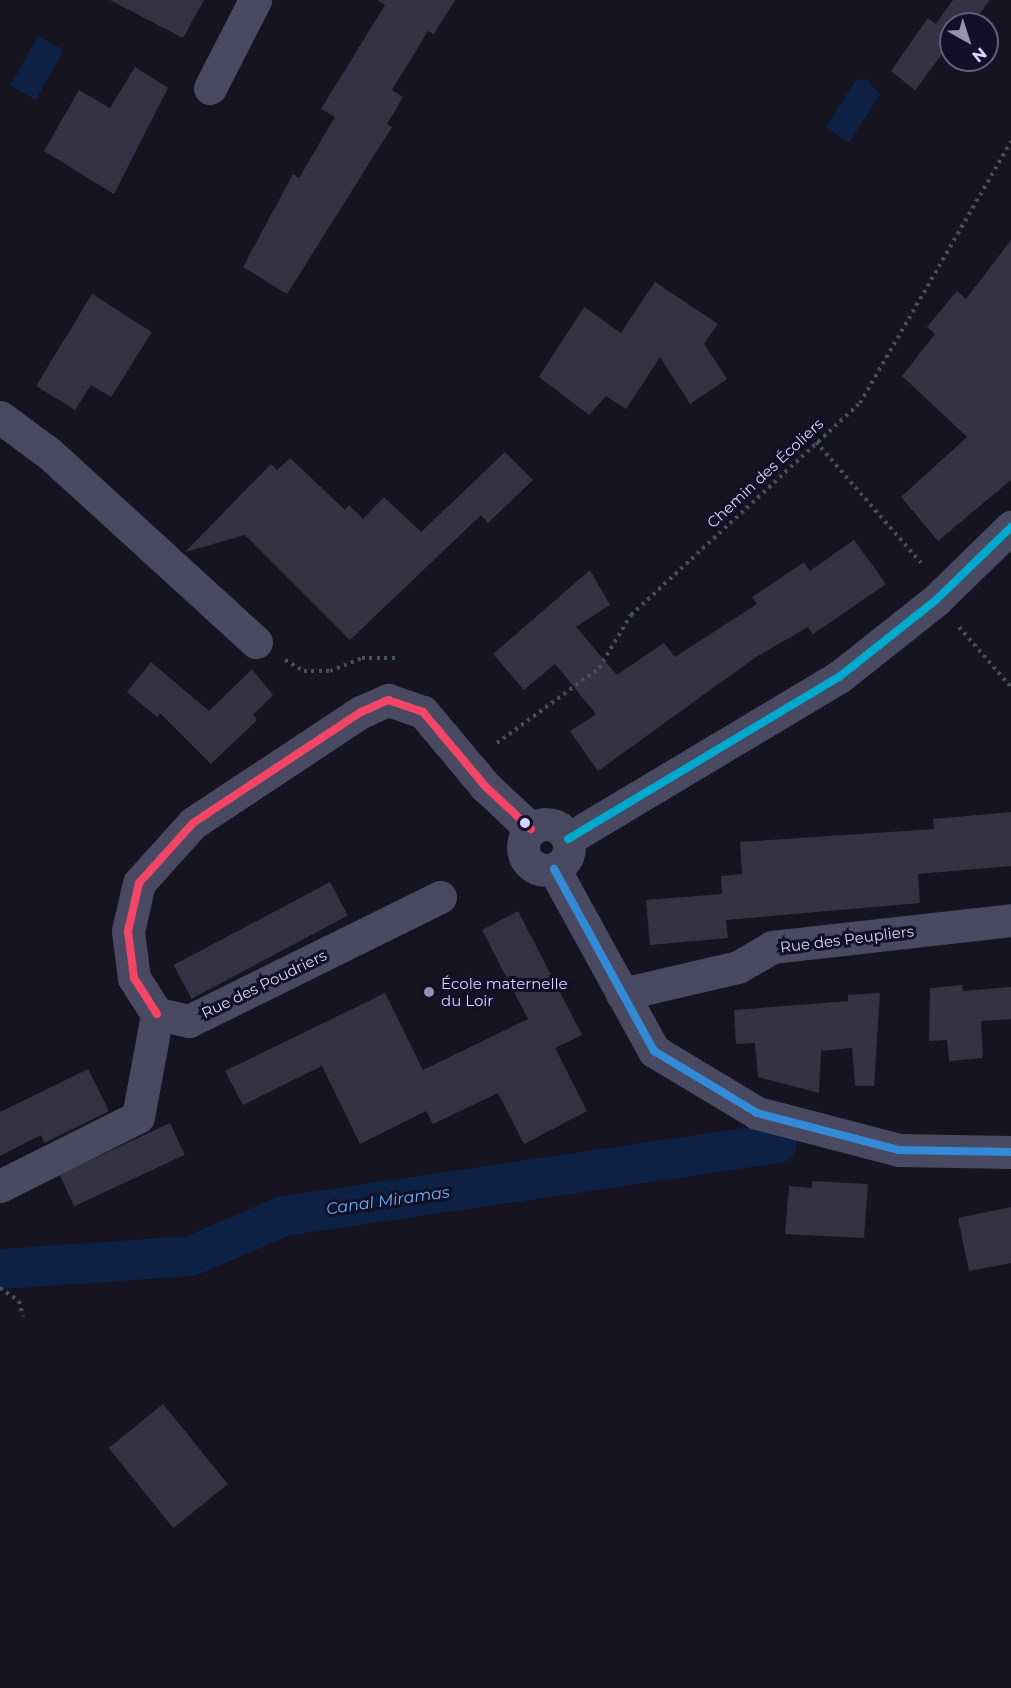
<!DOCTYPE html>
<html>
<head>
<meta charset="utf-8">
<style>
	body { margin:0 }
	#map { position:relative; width:1011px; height:1688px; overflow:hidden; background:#161421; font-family:Montserrat,sans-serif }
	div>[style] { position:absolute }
	.water>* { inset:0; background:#0d2144; transform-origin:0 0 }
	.canal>* { height:40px; margin:-20px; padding:0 20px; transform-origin:20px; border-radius:20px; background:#0d2144 }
	.building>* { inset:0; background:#343243; transform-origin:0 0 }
	.path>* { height:4px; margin-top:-2px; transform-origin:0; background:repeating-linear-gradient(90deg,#44505f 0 3px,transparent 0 7.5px) }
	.street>* { height:33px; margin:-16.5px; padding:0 16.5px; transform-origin:16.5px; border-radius:16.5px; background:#4a4962 }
	.street>.ring { margin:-16.5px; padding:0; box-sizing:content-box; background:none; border:33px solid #4a4962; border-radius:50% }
	.bus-1>* { height:8px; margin:-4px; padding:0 4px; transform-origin:4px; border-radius:4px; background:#00a9ce }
	.bus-2>* { height:8px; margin:-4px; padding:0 4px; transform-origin:4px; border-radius:4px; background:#338bd7 }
	.bus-3>* { height:8px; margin:-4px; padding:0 4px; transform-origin:4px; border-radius:4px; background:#f34667 }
	.dots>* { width:16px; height:16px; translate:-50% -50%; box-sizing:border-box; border:3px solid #130f26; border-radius:50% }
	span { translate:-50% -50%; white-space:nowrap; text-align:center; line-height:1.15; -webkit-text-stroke:6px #130f26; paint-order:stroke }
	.street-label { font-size:15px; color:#d9d4ff }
	.poi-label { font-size:15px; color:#d9d4ff }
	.left { translate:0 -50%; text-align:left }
	.water-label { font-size:16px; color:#62b6ff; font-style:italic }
	.north { position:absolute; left:939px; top:12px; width:60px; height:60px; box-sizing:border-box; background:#130f26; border:2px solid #625e7d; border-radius:50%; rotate:141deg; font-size:16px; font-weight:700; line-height:24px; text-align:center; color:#d9d4ff }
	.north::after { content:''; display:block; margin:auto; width:21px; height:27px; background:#9591b1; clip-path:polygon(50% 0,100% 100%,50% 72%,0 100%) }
</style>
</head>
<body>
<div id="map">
	<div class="water">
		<i style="left:38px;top:36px;width:29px;height:57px;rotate:29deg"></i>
		<i style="clip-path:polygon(867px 79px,880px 95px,849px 143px,826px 127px,856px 80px)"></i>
	</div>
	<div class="canal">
		<i style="left:4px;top:1269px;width:187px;rotate:-4deg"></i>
		<i style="left:191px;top:1256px;width:101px;rotate:-23.3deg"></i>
		<i style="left:284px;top:1216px;width:498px;rotate:-8.4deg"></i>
	</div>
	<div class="building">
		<i style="clip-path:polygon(110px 0,204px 0,183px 38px)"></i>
		<i style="clip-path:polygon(377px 0,455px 0,434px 34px,428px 31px,392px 90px,403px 97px,387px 124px,392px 127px,287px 294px,243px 267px,293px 174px,299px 178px,335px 117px,321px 109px,385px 5px)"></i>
		<i style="clip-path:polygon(953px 0,990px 0,972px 24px,951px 24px,951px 53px,943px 53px,915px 90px,891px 71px,928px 18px,936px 24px)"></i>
		<i style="clip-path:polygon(135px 67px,168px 88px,114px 194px,44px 151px,79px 90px,110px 108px)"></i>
		<i style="clip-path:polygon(1011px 240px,1011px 480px,938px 541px,901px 497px,967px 437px,902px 376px,935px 334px,927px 327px,957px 291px,966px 299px)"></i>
		<i style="clip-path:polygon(655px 282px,718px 324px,704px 344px,727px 379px,690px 404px,660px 357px,626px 409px,606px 396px,589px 415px,539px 377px,584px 307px,621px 333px)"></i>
		<i style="clip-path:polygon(92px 294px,152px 332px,111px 397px,91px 385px,75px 410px,36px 386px)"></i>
		<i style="clip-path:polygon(505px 452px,533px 480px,488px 523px,481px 515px,350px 640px,245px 535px,185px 552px,271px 464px,277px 470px,290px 458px,345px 510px,349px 505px,363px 519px,384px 497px,421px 532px)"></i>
		<i style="clip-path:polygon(854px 540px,886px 584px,813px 634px,808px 627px,756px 657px,598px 771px,570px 731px,596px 714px,555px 664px,524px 690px,493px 654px,590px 570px,610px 605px,576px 627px,617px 675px,664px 643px,675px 657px,757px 604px,752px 597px,804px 562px,810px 571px)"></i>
		<i style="clip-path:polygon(151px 662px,209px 711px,252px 669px,273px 695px,253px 715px,257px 720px,211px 764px,160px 713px,157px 717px,127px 692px)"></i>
		<i style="clip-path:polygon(1011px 812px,1011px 866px,918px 874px,920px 903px,726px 920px,728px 938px,650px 945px,646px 900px,722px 894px,721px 876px,742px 874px,740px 842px,934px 829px,933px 819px)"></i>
		<i style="left:330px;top:882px;width:38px;height:177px;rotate:62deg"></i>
		<i style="clip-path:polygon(518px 911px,582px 1035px,555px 1048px,587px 1111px,524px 1144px,498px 1093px,433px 1124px,426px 1111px,360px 1144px,322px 1066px,243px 1105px,225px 1071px,385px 993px,423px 1070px,528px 1019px,482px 930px)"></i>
		<i style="clip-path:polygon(962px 985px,963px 991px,1011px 987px,1011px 1019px,981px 1021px,983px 1058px,949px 1061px,947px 1040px,929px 1041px,930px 988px)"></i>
		<i style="clip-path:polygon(880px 993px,874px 1086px,855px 1086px,852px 1048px,821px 1051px,819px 1093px,758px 1077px,755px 1043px,736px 1044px,734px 1010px,848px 1001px,848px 995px)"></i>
		<i style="clip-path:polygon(88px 1069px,109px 1111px,44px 1143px,41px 1135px,0 1156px,0 1112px)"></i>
		<i style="left:170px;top:1123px;width:35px;height:122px;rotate:65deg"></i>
		<i style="clip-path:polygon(812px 1181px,868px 1184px,864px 1238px,785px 1234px,789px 1186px,812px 1188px)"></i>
		<i style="clip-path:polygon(1011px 1207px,1011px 1263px,969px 1271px,958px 1218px)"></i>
		<i style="left:163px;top:1404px;width:103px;height:70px;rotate:51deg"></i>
	</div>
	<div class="path">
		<i style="left:816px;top:442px;width:160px;rotate:49deg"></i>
		<i style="left:959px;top:627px;width:79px;rotate:49.1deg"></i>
		<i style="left:285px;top:660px;width:22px;rotate:30deg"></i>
		<i style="left:304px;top:671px;width:26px"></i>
		<i style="left:330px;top:671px;width:35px;rotate:-22deg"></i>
		<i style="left:362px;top:658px;width:33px"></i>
		<i style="left:497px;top:743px;width:127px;rotate:-36.3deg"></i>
		<i style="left:599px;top:668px;width:62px;rotate:-58.9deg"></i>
		<i style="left:631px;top:615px;width:312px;rotate:-42.8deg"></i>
		<i style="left:860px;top:403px;width:302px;rotate:-60deg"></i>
		<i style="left:0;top:1288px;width:23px;rotate:34deg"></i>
		<i style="left:19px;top:1301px;width:16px;rotate:76deg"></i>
	</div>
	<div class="street">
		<i style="left:210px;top:88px;width:99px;rotate:-62.9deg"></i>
		<i style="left:0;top:417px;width:62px;rotate:36.5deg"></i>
		<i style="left:50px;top:454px;width:279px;rotate:42.4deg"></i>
		<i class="ring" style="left:523px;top:824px;width:13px;height:13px"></i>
		<i style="left:568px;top:839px;width:316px;rotate:-30.9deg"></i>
		<i style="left:839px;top:677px;width:124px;rotate:-38.4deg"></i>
		<i style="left:936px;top:600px;width:105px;rotate:-44.2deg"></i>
		<i style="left:554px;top:869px;width:208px;rotate:61.2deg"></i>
		<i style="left:654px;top:1051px;width:120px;rotate:31deg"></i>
		<i style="left:757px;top:1113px;width:147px;rotate:14.6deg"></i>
		<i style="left:899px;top:1150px;width:112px;rotate:1deg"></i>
		<i style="left:622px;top:994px;width:119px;rotate:-13.1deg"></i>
		<i style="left:738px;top:967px;width:39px;rotate:-30deg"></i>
		<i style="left:772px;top:947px;width:241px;rotate:-6.4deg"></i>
		<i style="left:157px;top:1014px;width:43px;rotate:-122.6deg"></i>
		<i style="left:134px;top:978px;width:47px;rotate:-97.3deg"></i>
		<i style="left:128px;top:931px;width:49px;rotate:-77.1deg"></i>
		<i style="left:139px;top:883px;width:81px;rotate:-48deg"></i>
		<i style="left:193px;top:823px;width:201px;rotate:-33.5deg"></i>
		<i style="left:361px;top:712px;width:30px;rotate:-24deg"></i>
		<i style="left:388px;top:700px;width:37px;rotate:19deg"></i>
		<i style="left:423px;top:712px;width:97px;rotate:50deg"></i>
		<i style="left:485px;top:786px;width:63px;rotate:43.1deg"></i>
		<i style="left:0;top:1186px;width:154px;rotate:-26.6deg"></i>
		<i style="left:138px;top:1117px;width:105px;rotate:-79.5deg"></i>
		<i style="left:157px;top:1014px;width:33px;rotate:12deg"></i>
		<i style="left:189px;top:1021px;width:280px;rotate:-26.3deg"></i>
	</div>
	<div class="bus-1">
		<i style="left:568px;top:839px;width:316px;rotate:-30.9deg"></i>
		<i style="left:839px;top:677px;width:124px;rotate:-38.4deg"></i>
		<i style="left:936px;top:600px;width:105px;rotate:-44.2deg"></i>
	</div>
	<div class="bus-2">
		<i style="left:554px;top:869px;width:208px;rotate:61.2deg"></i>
		<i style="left:654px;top:1051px;width:120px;rotate:31deg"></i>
		<i style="left:757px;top:1113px;width:147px;rotate:14.6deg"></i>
		<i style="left:899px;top:1150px;width:112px;rotate:1deg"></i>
	</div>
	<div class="bus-3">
		<i style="left:157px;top:1014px;width:43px;rotate:-122.6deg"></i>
		<i style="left:134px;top:978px;width:47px;rotate:-97.3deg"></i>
		<i style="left:128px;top:931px;width:49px;rotate:-77.1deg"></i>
		<i style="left:139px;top:883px;width:81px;rotate:-48deg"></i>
		<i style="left:193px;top:823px;width:201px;rotate:-33.5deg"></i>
		<i style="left:361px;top:712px;width:30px;rotate:-24deg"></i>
		<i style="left:388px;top:700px;width:37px;rotate:19deg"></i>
		<i style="left:423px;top:712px;width:97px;rotate:50deg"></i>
		<i style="left:485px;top:786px;width:63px;rotate:43.1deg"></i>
	</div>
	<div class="dots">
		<i style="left:525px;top:823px;background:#d9d4ff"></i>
		<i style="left:429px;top:992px;background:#9591b1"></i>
	</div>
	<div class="street-label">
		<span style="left:765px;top:473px;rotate:-43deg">Chemin des Écoliers</span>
		<span style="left:847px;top:939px;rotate:-7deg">Rue des Peupliers</span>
		<span style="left:264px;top:984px;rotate:-26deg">Rue des Poudriers</span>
	</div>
	<div class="poi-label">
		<span class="left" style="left:441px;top:992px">École maternelle<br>du Loir</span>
	</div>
	<div class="water-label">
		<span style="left:388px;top:1201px;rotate:-8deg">Canal Miramas</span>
	</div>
	<div class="north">N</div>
</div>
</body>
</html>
